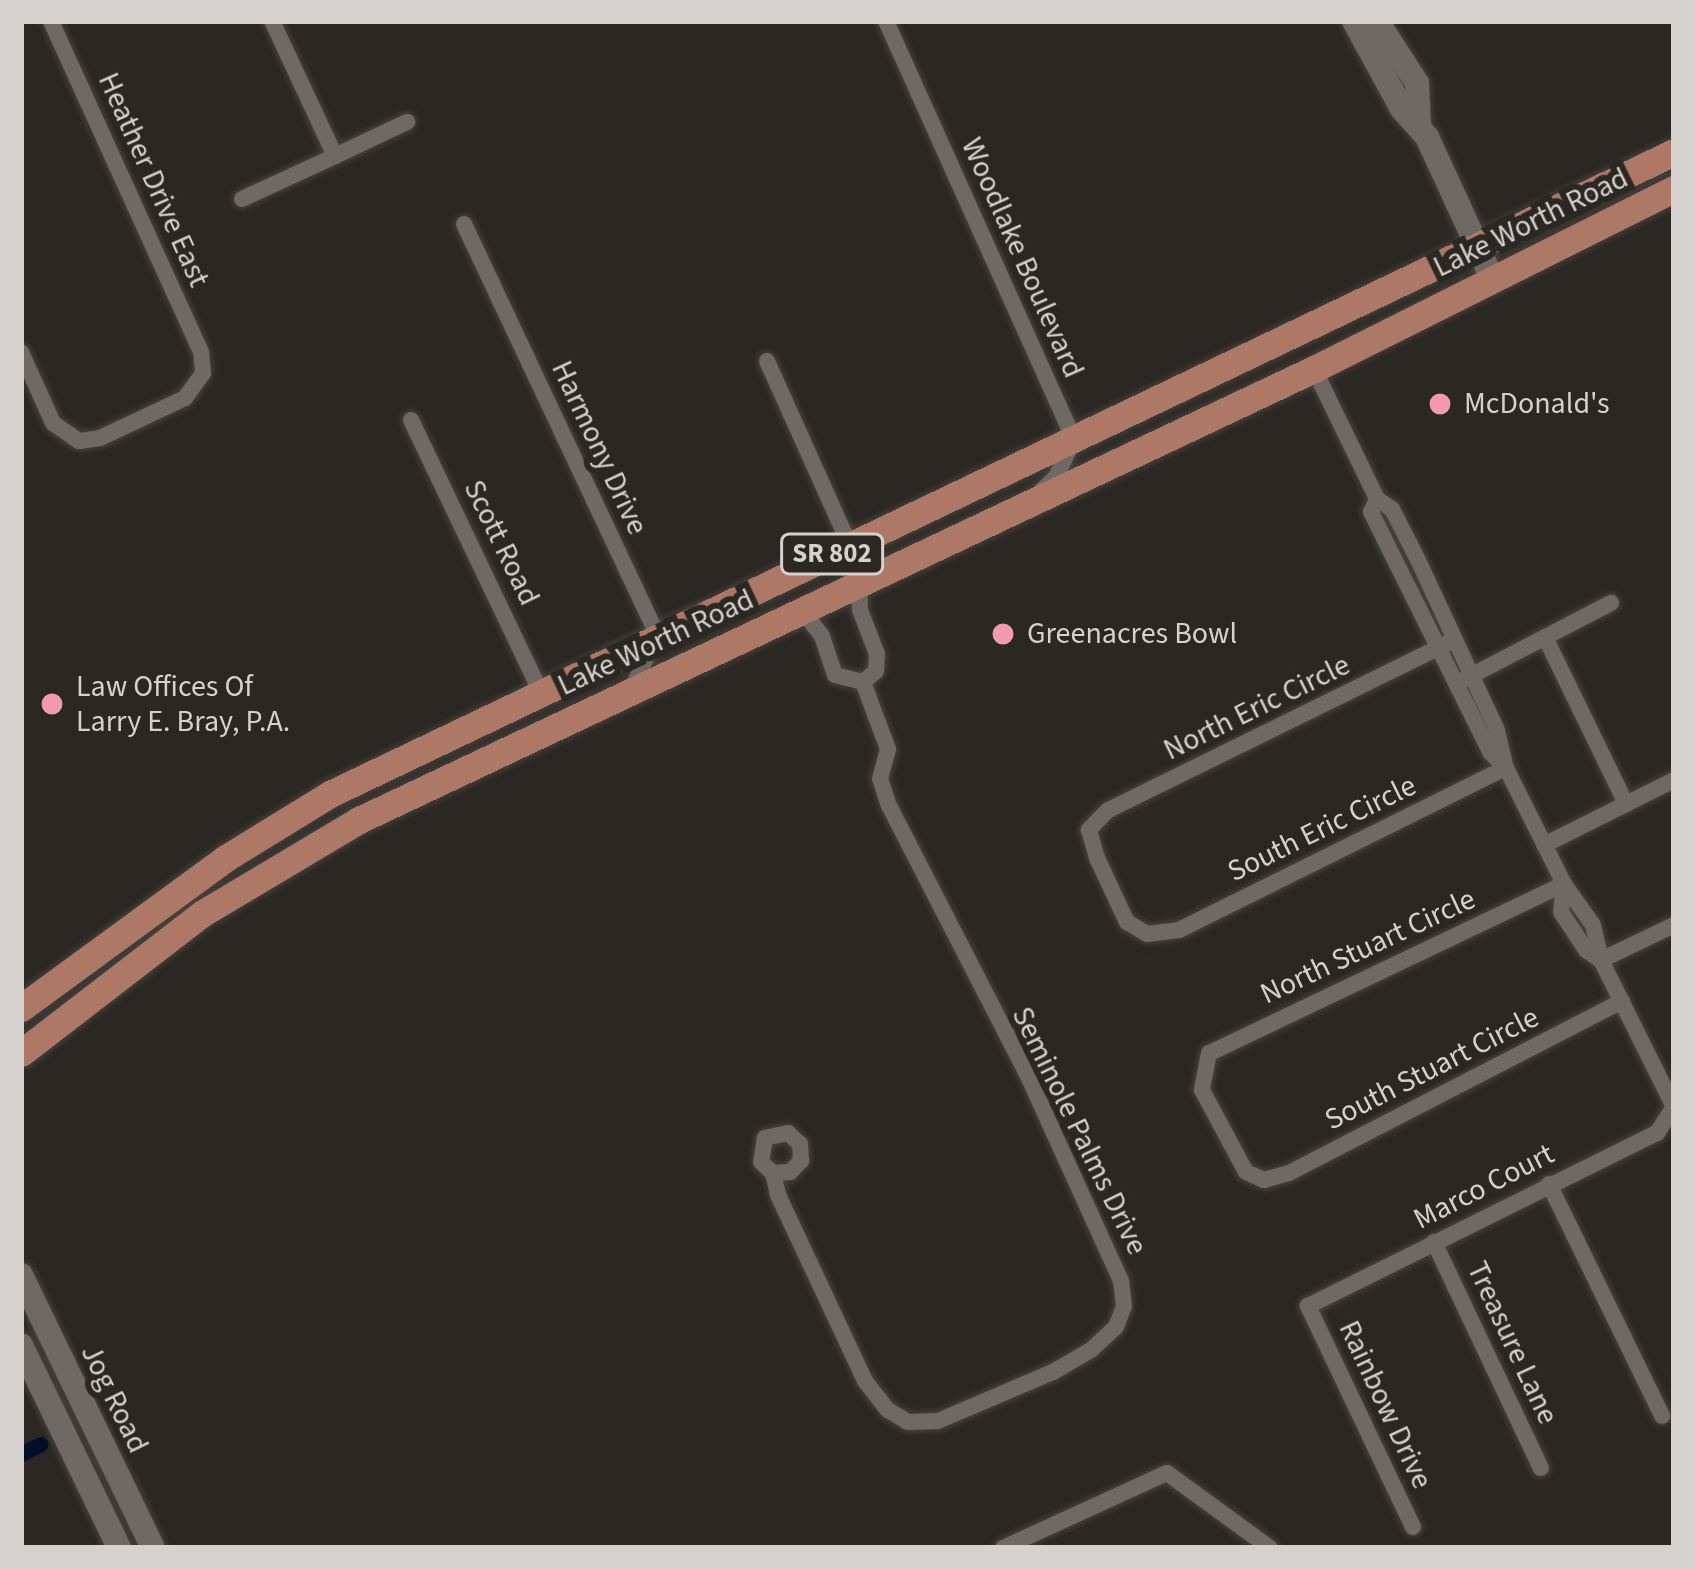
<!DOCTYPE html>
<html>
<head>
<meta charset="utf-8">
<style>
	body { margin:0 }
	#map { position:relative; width:1695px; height:1569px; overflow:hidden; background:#2b2723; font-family:"Source Sans 3",sans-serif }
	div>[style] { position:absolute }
	.canal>* { height:15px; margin:-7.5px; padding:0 7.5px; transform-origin:7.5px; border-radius:7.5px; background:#010f27 }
	.roads { filter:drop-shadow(0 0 3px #45423f) drop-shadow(0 0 3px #45423f) }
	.street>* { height:16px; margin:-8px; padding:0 8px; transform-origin:8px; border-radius:8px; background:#6e6965 }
	.secondary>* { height:24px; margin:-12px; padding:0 12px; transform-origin:12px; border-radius:12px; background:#6e6965 }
	.primary>* { height:27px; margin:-13.5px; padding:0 13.5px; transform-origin:13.5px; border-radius:13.5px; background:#ae7866 }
	.dots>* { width:33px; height:33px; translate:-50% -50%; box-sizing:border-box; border:6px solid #2b2723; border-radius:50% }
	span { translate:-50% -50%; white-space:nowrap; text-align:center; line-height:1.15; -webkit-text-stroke:12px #2b2723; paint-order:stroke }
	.shield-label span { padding:3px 9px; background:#2b2723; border:3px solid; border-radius:9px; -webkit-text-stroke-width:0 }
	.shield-label { font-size:27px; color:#d4d1cf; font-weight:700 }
	.street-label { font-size:30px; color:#d4d1cf }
	.poi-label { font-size:30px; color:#d4d1cf }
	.left { translate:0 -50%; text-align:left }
	.frame { position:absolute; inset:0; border:24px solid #d4d1cf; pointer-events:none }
</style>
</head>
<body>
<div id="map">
	<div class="canal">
		<i style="left:21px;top:1454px;width:22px;rotate:-27deg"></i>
	</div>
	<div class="roads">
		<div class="street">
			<i style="left:886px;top:21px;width:458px;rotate:65.8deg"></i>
			<i style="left:1074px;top:439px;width:42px;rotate:115.3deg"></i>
			<i style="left:1056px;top:477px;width:21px;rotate:137deg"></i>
			<i style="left:335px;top:156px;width:80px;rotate:-25.3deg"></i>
			<i style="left:242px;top:199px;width:102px;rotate:-24.8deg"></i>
			<i style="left:335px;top:156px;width:149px;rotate:-115deg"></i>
			<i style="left:464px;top:224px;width:454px;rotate:64.8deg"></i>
			<i style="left:657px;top:635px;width:54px;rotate:115.1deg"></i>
			<i style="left:21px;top:352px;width:78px;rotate:65.7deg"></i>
			<i style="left:53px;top:423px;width:32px;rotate:35deg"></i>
			<i style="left:79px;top:441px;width:21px;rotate:-8deg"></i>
			<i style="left:100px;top:438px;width:94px;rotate:-25.2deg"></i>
			<i style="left:185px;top:398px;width:31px;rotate:-54deg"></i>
			<i style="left:203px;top:373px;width:21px;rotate:-95deg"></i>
			<i style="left:201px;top:352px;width:363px;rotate:-114.4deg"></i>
			<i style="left:767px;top:361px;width:203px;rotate:65.8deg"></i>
			<i style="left:1314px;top:369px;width:144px;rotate:64.1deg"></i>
			<i style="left:1377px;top:499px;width:18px;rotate:34deg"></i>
			<i style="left:1392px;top:509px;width:57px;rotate:63deg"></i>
			<i style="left:1418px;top:560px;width:187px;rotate:65.1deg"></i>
			<i style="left:1497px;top:730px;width:39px;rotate:77deg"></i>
			<i style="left:1506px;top:768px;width:130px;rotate:63.4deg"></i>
			<i style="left:1564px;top:884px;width:50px;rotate:54.7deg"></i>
			<i style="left:1593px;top:925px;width:36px;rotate:77deg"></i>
			<i style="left:1601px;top:960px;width:164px;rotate:63.6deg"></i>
			<i style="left:411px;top:420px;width:299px;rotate:64.5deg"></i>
			<i style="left:1377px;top:499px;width:14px;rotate:115deg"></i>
			<i style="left:1371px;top:512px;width:268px;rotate:63.6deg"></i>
			<i style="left:1490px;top:752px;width:23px;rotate:45deg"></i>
			<i style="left:802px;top:611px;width:32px;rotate:51deg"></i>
			<i style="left:822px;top:636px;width:41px;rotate:71.6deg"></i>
			<i style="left:835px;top:675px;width:29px;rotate:14deg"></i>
			<i style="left:863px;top:682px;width:17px;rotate:-40deg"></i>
			<i style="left:876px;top:671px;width:17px;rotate:-87deg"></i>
			<i style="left:877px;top:654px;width:47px;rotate:-111.1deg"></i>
			<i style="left:860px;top:610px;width:25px;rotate:-92deg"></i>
			<i style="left:1545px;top:637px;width:186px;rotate:64.1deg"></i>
			<i style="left:1454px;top:640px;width:386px;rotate:153.8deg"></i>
			<i style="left:1108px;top:810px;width:28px;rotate:134deg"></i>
			<i style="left:1089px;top:830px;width:29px;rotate:74deg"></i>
			<i style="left:1097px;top:858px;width:71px;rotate:64.9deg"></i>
			<i style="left:1127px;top:922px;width:23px;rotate:31deg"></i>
			<i style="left:1147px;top:934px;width:32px;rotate:-7deg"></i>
			<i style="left:1179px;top:930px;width:365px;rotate:-26.4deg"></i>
			<i style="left:1463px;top:680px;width:167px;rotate:-27.5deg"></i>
			<i style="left:1544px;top:845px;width:145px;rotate:-26.6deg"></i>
			<i style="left:1564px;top:884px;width:393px;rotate:154.5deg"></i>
			<i style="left:1209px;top:1053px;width:38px;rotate:101deg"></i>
			<i style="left:1202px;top:1090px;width:93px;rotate:61.8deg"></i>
			<i style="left:1246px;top:1172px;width:20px;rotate:24deg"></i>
			<i style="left:1264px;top:1180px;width:26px;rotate:-16deg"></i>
			<i style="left:1289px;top:1173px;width:375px;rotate:-27.3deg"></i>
			<i style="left:1564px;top:884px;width:28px;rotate:96deg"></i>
			<i style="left:1561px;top:912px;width:45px;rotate:56.7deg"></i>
			<i style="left:1586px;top:950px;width:18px;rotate:34deg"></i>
			<i style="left:1601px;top:960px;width:81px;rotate:-25.6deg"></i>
			<i style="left:773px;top:1173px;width:17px;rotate:-3deg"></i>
			<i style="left:790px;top:1172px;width:16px;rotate:-45deg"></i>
			<i style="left:801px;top:1161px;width:17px;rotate:-93deg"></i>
			<i style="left:800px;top:1144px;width:16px;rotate:-137deg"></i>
			<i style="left:788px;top:1133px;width:24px;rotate:168deg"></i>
			<i style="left:765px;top:1138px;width:24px;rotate:99deg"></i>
			<i style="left:761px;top:1162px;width:16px;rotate:43deg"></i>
			<i style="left:773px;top:1173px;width:23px;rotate:77deg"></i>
			<i style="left:778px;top:1195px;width:205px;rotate:64.9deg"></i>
			<i style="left:865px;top:1381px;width:37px;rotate:52deg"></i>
			<i style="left:888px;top:1410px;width:23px;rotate:31deg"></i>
			<i style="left:908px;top:1422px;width:30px;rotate:-2deg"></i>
			<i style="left:938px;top:1421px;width:125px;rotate:-23.1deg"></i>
			<i style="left:1053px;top:1372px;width:44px;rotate:-30.1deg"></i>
			<i style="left:1091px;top:1350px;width:34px;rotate:-43deg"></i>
			<i style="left:1116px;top:1327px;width:22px;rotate:-69deg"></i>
			<i style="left:1124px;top:1306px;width:25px;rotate:-97deg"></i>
			<i style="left:1121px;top:1281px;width:227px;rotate:-114.4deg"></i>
			<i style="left:1027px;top:1074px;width:301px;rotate:-117.2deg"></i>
			<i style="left:889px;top:806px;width:28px;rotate:-108deg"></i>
			<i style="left:880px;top:779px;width:31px;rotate:-75deg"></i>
			<i style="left:888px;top:749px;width:72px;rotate:-110.5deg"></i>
			<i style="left:1549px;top:1184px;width:258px;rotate:64deg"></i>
			<i style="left:1434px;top:1242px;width:250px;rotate:64.7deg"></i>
			<i style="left:1413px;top:1527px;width:245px;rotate:-115.4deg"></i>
			<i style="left:1308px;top:1306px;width:390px;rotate:-26.4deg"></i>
			<i style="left:1657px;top:1133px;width:31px;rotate:-57deg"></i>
			<i style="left:1003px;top:1548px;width:180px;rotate:-24.6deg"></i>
			<i style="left:1167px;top:1473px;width:127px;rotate:36.1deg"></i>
		</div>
		<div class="secondary">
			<i style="left:1354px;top:21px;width:100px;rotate:61.4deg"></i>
			<i style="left:1402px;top:109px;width:38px;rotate:48deg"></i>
			<i style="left:1427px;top:137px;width:155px;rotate:65.3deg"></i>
			<i style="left:1377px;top:21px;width:74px;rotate:57.2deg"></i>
			<i style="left:1417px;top:83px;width:40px;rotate:87.1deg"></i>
			<i style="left:21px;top:1275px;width:303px;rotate:64.2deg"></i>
			<i style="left:21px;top:1345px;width:225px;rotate:64.2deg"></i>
		</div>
		<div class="primary">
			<i style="left:21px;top:1008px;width:254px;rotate:-36.2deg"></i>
			<i style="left:226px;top:858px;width:122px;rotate:-31.6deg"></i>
			<i style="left:330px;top:794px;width:1489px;rotate:-25.53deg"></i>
			<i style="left:21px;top:1053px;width:230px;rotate:-37.6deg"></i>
			<i style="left:203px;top:913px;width:182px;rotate:-30.8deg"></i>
			<i style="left:359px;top:820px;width:1056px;rotate:-25.28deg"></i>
			<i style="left:1314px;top:369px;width:402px;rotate:-26.6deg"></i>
		</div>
	</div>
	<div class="dots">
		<i style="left:1440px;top:404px;background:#f19ab1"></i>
		<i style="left:1003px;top:634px;background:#f19ab1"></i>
		<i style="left:52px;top:704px;background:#f19ab1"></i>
	</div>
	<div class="shield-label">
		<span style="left:832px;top:554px">SR 802</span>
	</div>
	<div class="street-label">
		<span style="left:153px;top:180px;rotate:66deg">Heather Drive East</span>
		<span style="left:1531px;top:223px;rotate:-26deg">Lake Worth Road</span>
		<span style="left:1022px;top:258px;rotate:66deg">Woodlake Boulevard</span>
		<span style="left:599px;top:448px;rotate:65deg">Harmony Drive</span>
		<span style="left:501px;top:543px;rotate:64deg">Scott Road</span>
		<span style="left:656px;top:643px;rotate:-25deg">Lake Worth Road</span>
		<span style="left:1257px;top:708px;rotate:-26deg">North Eric Circle</span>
		<span style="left:1322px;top:829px;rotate:-26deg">South Eric Circle</span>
		<span style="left:1368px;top:947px;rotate:-25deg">North Stuart Circle</span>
		<span style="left:1432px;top:1069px;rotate:-27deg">South Stuart Circle</span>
		<span style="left:1079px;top:1131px;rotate:64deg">Seminole Palms Drive</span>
		<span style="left:1484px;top:1187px;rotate:-27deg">Marco Court</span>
		<span style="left:1512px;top:1343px;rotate:65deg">Treasure Lane</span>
		<span style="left:114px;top:1399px;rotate:64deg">Jog Road</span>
		<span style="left:1385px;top:1405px;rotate:65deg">Rainbow Drive</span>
	</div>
	<div class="poi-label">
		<span class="left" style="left:1464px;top:404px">McDonald's</span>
		<span class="left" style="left:1027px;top:634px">Greenacres Bowl</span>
		<span class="left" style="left:76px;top:704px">Law Offices Of<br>Larry E. Bray, P.A.</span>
	</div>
	<div class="frame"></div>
</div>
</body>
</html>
